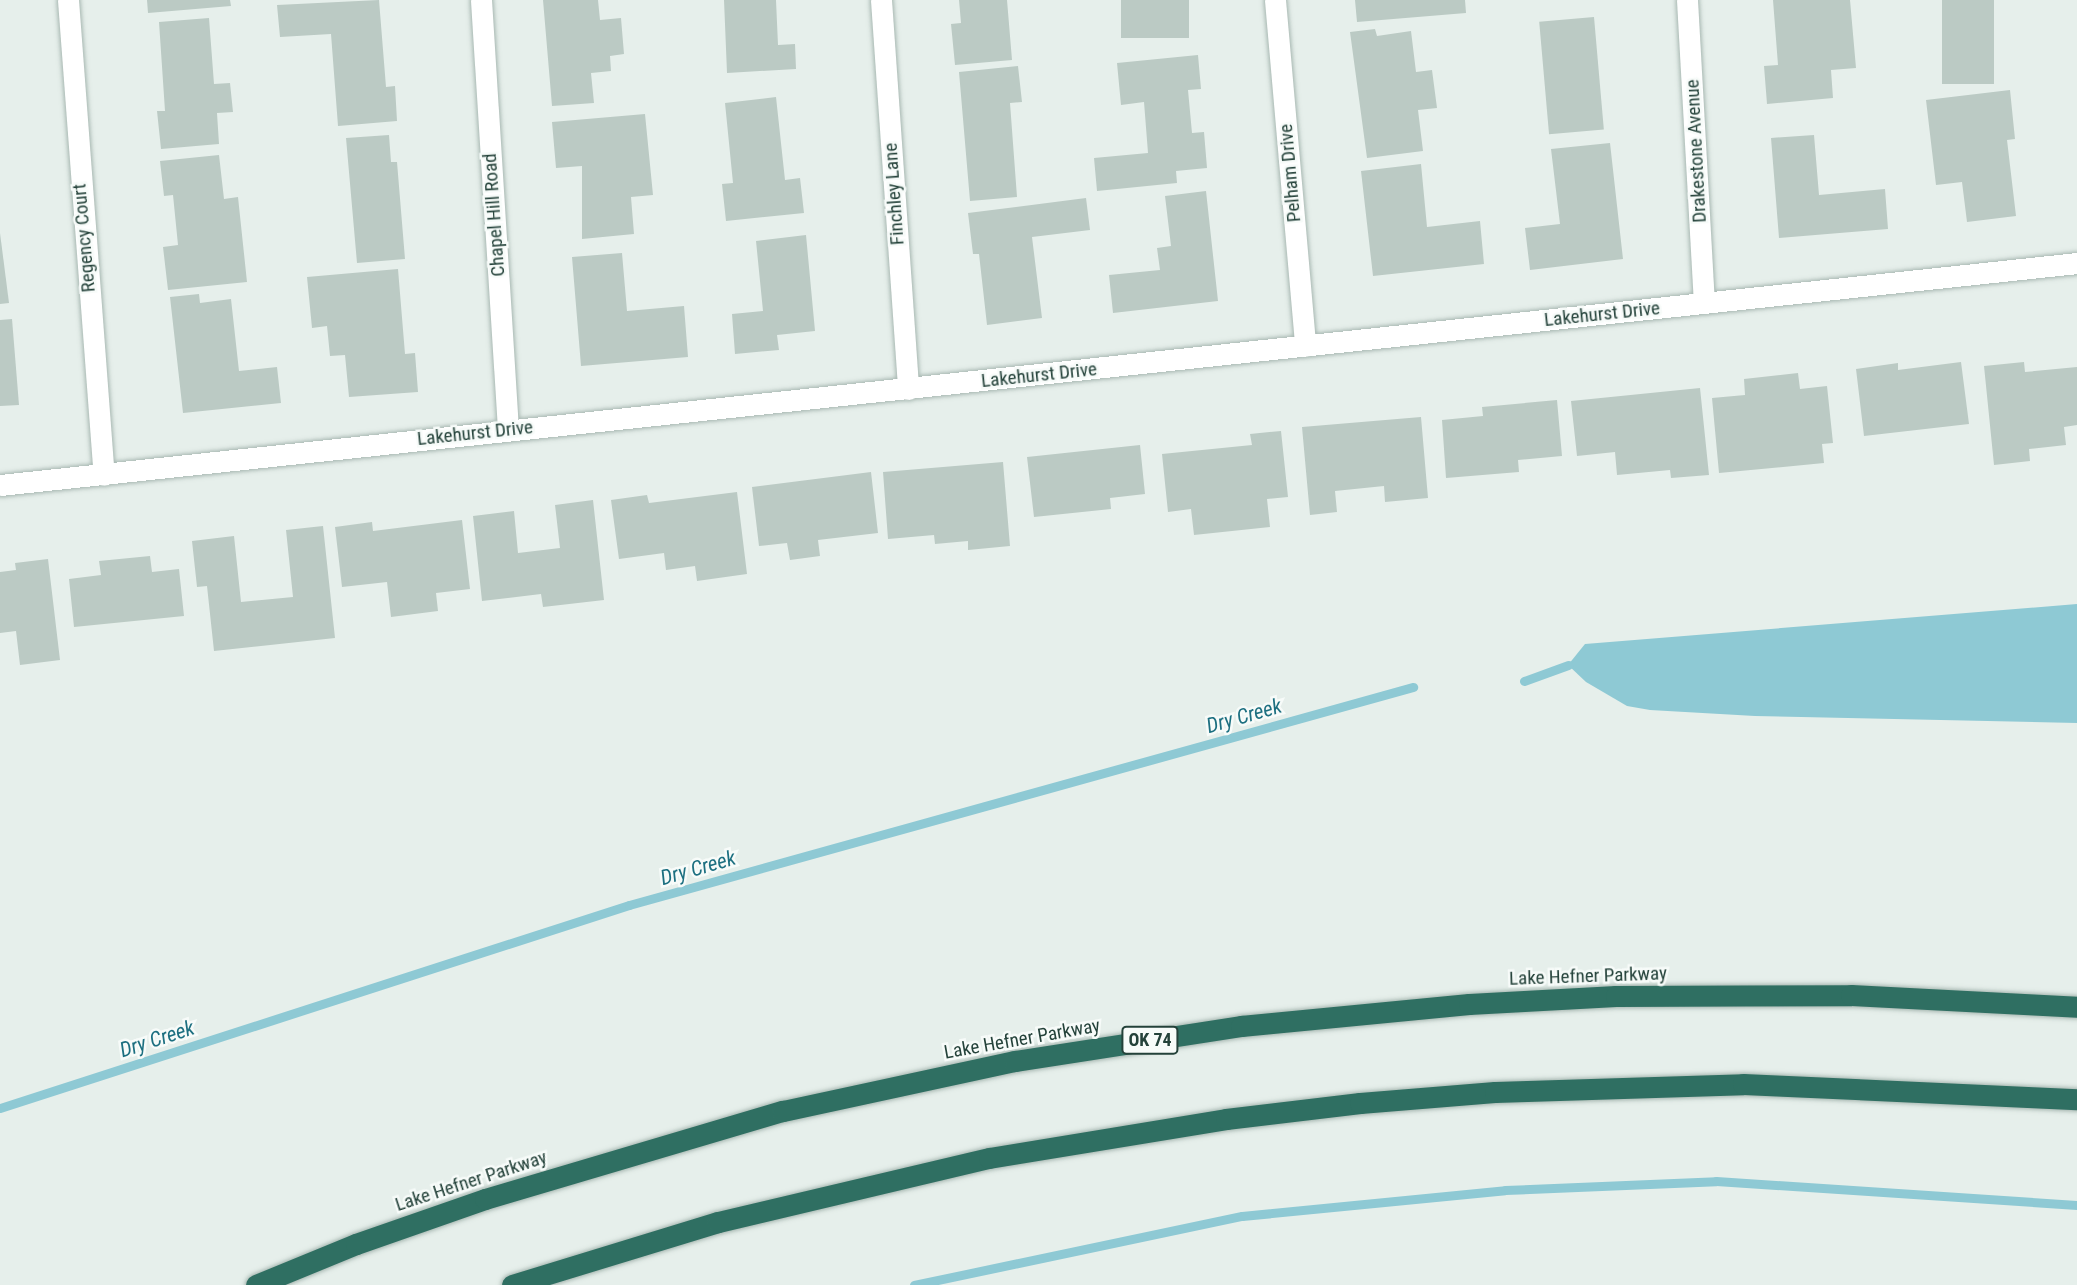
<!DOCTYPE html>
<html>
<head>
<meta charset="utf-8">
<style>
	body { margin:0 }
	#map { position:relative; width:2077px; height:1285px; overflow:hidden; background:#e6efeb; font-family:"Roboto Condensed",sans-serif }
	div>[style] { position:absolute }
	.water>* { inset:0; background:#8ec9d4 }
	.stream>* { height:9px; margin:-4.5px; padding:0 4.5px; transform-origin:4.5px; border-radius:4.5px; background:#8ec9d4 }
	.building>* { inset:0; background:#bbcac4; transform-origin:0 0 }
	.roads { filter:drop-shadow(0 0 2px #a8b8b2) drop-shadow(0 0 2px #a8b8b2) }
	.street>* { height:21px; margin:-10.5px; padding:0 10.5px; transform-origin:10.5px; border-radius:10.5px; background:#fff }
	.highway>* { height:21px; margin:-10.5px; padding:0 10.5px; transform-origin:10.5px; border-radius:10.5px; background:#2f6f62 }
	span { translate:-50% -50%; white-space:nowrap; text-align:center; line-height:1.15; -webkit-text-stroke:5px #f7fbf9; paint-order:stroke }
	.shield-label span { padding:2px 5px; background:#f7fbf9; border:2px solid; border-radius:5px; -webkit-text-stroke-width:0 }
	.shield-label { font-size:18px; color:#24423a; font-weight:700 }
	.street-label { font-size:19px; color:#24423a }
	.water-label { font-size:21px; color:#1c6f80; font-style:italic }
</style>
</head>
<body>
<div id="map">
	<div class="water">
		<i style="clip-path:polygon(2077px 604px,2077px 723px,1755px 716px,1650px 710px,1627px 706px,1586px 682px,1568px 665px,1585px 644px)"></i>
	</div>
	<div class="stream">
		<i style="left:1524px;top:681px;width:47px;rotate:-20deg"></i>
		<i style="left:0;top:1108px;width:661px;rotate:-17.89deg"></i>
		<i style="left:629px;top:905px;width:814px;rotate:-15.54deg"></i>
		<i style="left:914px;top:1285px;width:335px;rotate:-11.9deg"></i>
		<i style="left:1242px;top:1216px;width:264px;rotate:-5.6deg"></i>
		<i style="left:1505px;top:1190px;width:211px;rotate:-2.4deg"></i>
		<i style="left:1716px;top:1181px;width:362px;rotate:3.8deg"></i>
	</div>
	<div class="building">
		<i style="clip-path:polygon(147px 0,230px 0,231px 6px,148px 13px)"></i>
		<i style="clip-path:polygon(379px 0,386px 87px,395px 86px,397px 121px,338px 126px,331px 34px,280px 37px,277px 5px)"></i>
		<i style="clip-path:polygon(543px 0,598px 0,600px 20px,621px 18px,624px 54px,610px 56px,611px 71px,591px 73px,594px 103px,552px 106px)"></i>
		<i style="clip-path:polygon(724px 0,776px 0,778px 45px,795px 44px,796px 69px,727px 73px)"></i>
		<i style="clip-path:polygon(959px 0,1007px 0,1012px 60px,955px 65px,951px 24px,961px 23px)"></i>
		<i style="left:1121px;top:0;width:68px;height:38px"></i>
		<i style="clip-path:polygon(1355px 0,1465px 0,1466px 13px,1357px 22px)"></i>
		<i style="clip-path:polygon(1773px 0,1850px 0,1856px 68px,1831px 70px,1833px 98px,1767px 104px,1764px 66px,1778px 65px)"></i>
		<i style="left:1942px;top:0;width:52px;height:84px"></i>
		<i style="left:1594px;top:17px;width:113px;height:55px;rotate:85deg"></i>
		<i style="clip-path:polygon(209px 18px,214px 84px,230px 83px,233px 112px,217px 113px,219px 144px,161px 149px,157px 111px,165px 111px,159px 22px)"></i>
		<i style="clip-path:polygon(1375px 29px,1377px 36px,1411px 31px,1416px 72px,1432px 70px,1437px 108px,1418px 110px,1423px 151px,1367px 158px,1350px 32px)"></i>
		<i style="clip-path:polygon(1198px 55px,1201px 89px,1188px 90px,1192px 133px,1204px 132px,1207px 168px,1176px 171px,1177px 183px,1097px 191px,1094px 158px,1148px 153px,1144px 102px,1121px 105px,1117px 63px)"></i>
		<i style="clip-path:polygon(1018px 66px,1022px 102px,1010px 103px,1017px 197px,970px 201px,959px 72px)"></i>
		<i style="clip-path:polygon(2010px 90px,2015px 139px,2007px 140px,2016px 216px,1967px 222px,1962px 182px,1936px 185px,1926px 100px)"></i>
		<i style="clip-path:polygon(776px 97px,785px 180px,800px 178px,804px 213px,726px 221px,722px 184px,733px 183px,725px 103px)"></i>
		<i style="clip-path:polygon(645px 114px,653px 195px,631px 197px,634px 234px,582px 239px,582px 166px,556px 168px,552px 122px)"></i>
		<i style="clip-path:polygon(389px 135px,391px 162px,397px 162px,405px 259px,357px 263px,346px 138px)"></i>
		<i style="clip-path:polygon(1814px 135px,1819px 195px,1885px 189px,1888px 229px,1779px 238px,1771px 138px)"></i>
		<i style="clip-path:polygon(1610px 143px,1623px 259px,1530px 270px,1525px 228px,1560px 224px,1551px 149px)"></i>
		<i style="clip-path:polygon(219px 155px,224px 199px,238px 197px,247px 282px,168px 290px,163px 247px,178px 245px,173px 195px,164px 196px,160px 161px)"></i>
		<i style="clip-path:polygon(1421px 164px,1427px 227px,1480px 221px,1484px 264px,1373px 276px,1361px 171px)"></i>
		<i style="clip-path:polygon(1206px 191px,1218px 301px,1113px 313px,1109px 275px,1160px 270px,1157px 248px,1171px 246px,1165px 196px)"></i>
		<i style="clip-path:polygon(1086px 198px,1090px 230px,1032px 237px,1042px 318px,987px 325px,979px 254px,973px 254px,968px 213px)"></i>
		<i style="clip-path:polygon(0 233px,9px 303px,0 304px)"></i>
		<i style="clip-path:polygon(806px 235px,815px 331px,777px 335px,779px 350px,735px 354px,732px 314px,763px 311px,756px 241px)"></i>
		<i style="clip-path:polygon(622px 253px,627px 311px,684px 306px,688px 357px,581px 366px,572px 257px)"></i>
		<i style="clip-path:polygon(398px 269px,405px 354px,415px 353px,418px 392px,349px 397px,345px 355px,330px 356px,327px 326px,312px 328px,307px 277px)"></i>
		<i style="clip-path:polygon(199px 294px,200px 303px,231px 299px,239px 371px,277px 367px,281px 403px,183px 413px,170px 297px)"></i>
		<i style="clip-path:polygon(12px 319px,19px 405px,0 406px,0 320px)"></i>
		<i style="clip-path:polygon(1961px 362px,1969px 424px,1864px 436px,1856px 369px,1898px 363px,1898px 370px)"></i>
		<i style="clip-path:polygon(2024px 362px,2025px 372px,2077px 367px,2077px 425px,2064px 427px,2066px 445px,2029px 449px,2030px 461px,1994px 465px,1984px 366px)"></i>
		<i style="clip-path:polygon(1798px 373px,1800px 389px,1827px 386px,1833px 443px,1822px 444px,1824px 463px,1719px 473px,1712px 398px,1745px 395px,1744px 379px)"></i>
		<i style="clip-path:polygon(1700px 388px,1709px 475px,1671px 478px,1670px 470px,1617px 475px,1615px 452px,1577px 456px,1571px 401px)"></i>
		<i style="clip-path:polygon(1557px 400px,1562px 456px,1518px 460px,1519px 472px,1446px 478px,1442px 420px,1483px 416px,1482px 407px)"></i>
		<i style="clip-path:polygon(1421px 417px,1428px 498px,1385px 502px,1384px 486px,1335px 491px,1337px 512px,1310px 515px,1302px 427px)"></i>
		<i style="clip-path:polygon(1281px 431px,1288px 497px,1267px 499px,1270px 527px,1194px 535px,1191px 509px,1168px 512px,1162px 454px,1252px 445px,1250px 434px)"></i>
		<i style="clip-path:polygon(1140px 445px,1145px 494px,1110px 498px,1111px 509px,1034px 517px,1027px 457px)"></i>
		<i style="clip-path:polygon(1003px 462px,1010px 546px,968px 550px,968px 541px,935px 544px,934px 535px,888px 539px,883px 472px)"></i>
		<i style="clip-path:polygon(871px 472px,878px 533px,818px 540px,820px 556px,790px 560px,787px 543px,759px 546px,752px 487px)"></i>
		<i style="clip-path:polygon(737px 492px,747px 574px,697px 581px,695px 566px,666px 570px,664px 553px,619px 559px,611px 500px,647px 495px,649px 503px)"></i>
		<i style="clip-path:polygon(593px 500px,604px 600px,543px 607px,541px 594px,482px 601px,473px 516px,514px 511px,518px 553px,560px 548px,555px 505px)"></i>
		<i style="clip-path:polygon(462px 520px,470px 589px,436px 593px,438px 611px,391px 617px,387px 582px,342px 587px,335px 527px,372px 522px,373px 531px)"></i>
		<i style="clip-path:polygon(323px 526px,335px 638px,214px 651px,207px 586px,197px 587px,192px 541px,234px 536px,241px 602px,293px 597px,286px 530px)"></i>
		<i style="clip-path:polygon(150px 556px,152px 572px,179px 569px,184px 616px,74px 627px,69px 579px,101px 575px,99px 561px)"></i>
		<i style="clip-path:polygon(48px 559px,60px 660px,20px 665px,16px 631px,0 633px,0 572px,16px 570px,15px 563px)"></i>
	</div>
	<div class="roads">
		<div class="street">
			<i style="left:68px;top:0;width:476px;rotate:85.7deg"></i>
			<i style="left:481px;top:0;width:431px;rotate:86.4deg"></i>
			<i style="left:881px;top:0;width:390px;rotate:86deg"></i>
			<i style="left:1275px;top:0;width:347px;rotate:85deg"></i>
			<i style="left:1687px;top:0;width:303px;rotate:86.8deg"></i>
			<i style="left:0;top:485px;width:2089px;rotate:-6.1deg"></i>
		</div>
		<div class="highway">
			<i style="left:256px;top:1285px;width:108px;rotate:-22.3deg"></i>
			<i style="left:356px;top:1244px;width:137px;rotate:-19.2deg"></i>
			<i style="left:485px;top:1199px;width:311px;rotate:-16.5deg"></i>
			<i style="left:783px;top:1111px;width:237px;rotate:-12.2deg"></i>
			<i style="left:1015px;top:1061px;width:229px;rotate:-8.8deg"></i>
			<i style="left:1241px;top:1026px;width:229px;rotate:-5.5deg"></i>
			<i style="left:1469px;top:1004px;width:147px;rotate:-3.1deg"></i>
			<i style="left:1616px;top:996px;width:235px;rotate:-0.2deg"></i>
			<i style="left:1851px;top:995px;width:226px;rotate:3deg"></i>
			<i style="left:512px;top:1285px;width:215px;rotate:-17deg"></i>
			<i style="left:718px;top:1222px;width:278px;rotate:-13.3deg"></i>
			<i style="left:989px;top:1158px;width:240px;rotate:-9.3deg"></i>
			<i style="left:1226px;top:1119px;width:135px;rotate:-6.8deg"></i>
			<i style="left:1360px;top:1103px;width:135px;rotate:-4.7deg"></i>
			<i style="left:1495px;top:1092px;width:248px;rotate:-1.8deg"></i>
			<i style="left:1743px;top:1084px;width:334px;rotate:2.6deg"></i>
		</div>
	</div>
	<div class="shield-label">
		<span style="left:1150px;top:1040px">OK 74</span>
	</div>
	<div class="street-label">
		<span style="left:1696px;top:151px;rotate:-93deg">Drakestone Avenue</span>
		<span style="left:1290px;top:173px;rotate:-95deg">Pelham Drive</span>
		<span style="left:894px;top:194px;rotate:-94deg">Finchley Lane</span>
		<span style="left:494px;top:215px;rotate:-94deg">Chapel Hill Road</span>
		<span style="left:84px;top:238px;rotate:-95deg">Regency Court</span>
		<span style="left:1602px;top:314px;rotate:-6deg">Lakehurst Drive</span>
		<span style="left:1039px;top:375px;rotate:-6deg">Lakehurst Drive</span>
		<span style="left:475px;top:433px;rotate:-6deg">Lakehurst Drive</span>
		<span style="left:1588px;top:976px;rotate:-2deg">Lake Hefner Parkway</span>
		<span style="left:1022px;top:1039px;rotate:-10deg">Lake Hefner Parkway</span>
		<span style="left:471px;top:1181px;rotate:-18deg">Lake Hefner Parkway</span>
	</div>
	<div class="water-label">
		<span style="left:1244px;top:716px;rotate:-16deg">Dry Creek</span>
		<span style="left:698px;top:868px;rotate:-16deg">Dry Creek</span>
		<span style="left:157px;top:1039px;rotate:-18deg">Dry Creek</span>
	</div>
</div>
</body>
</html>
